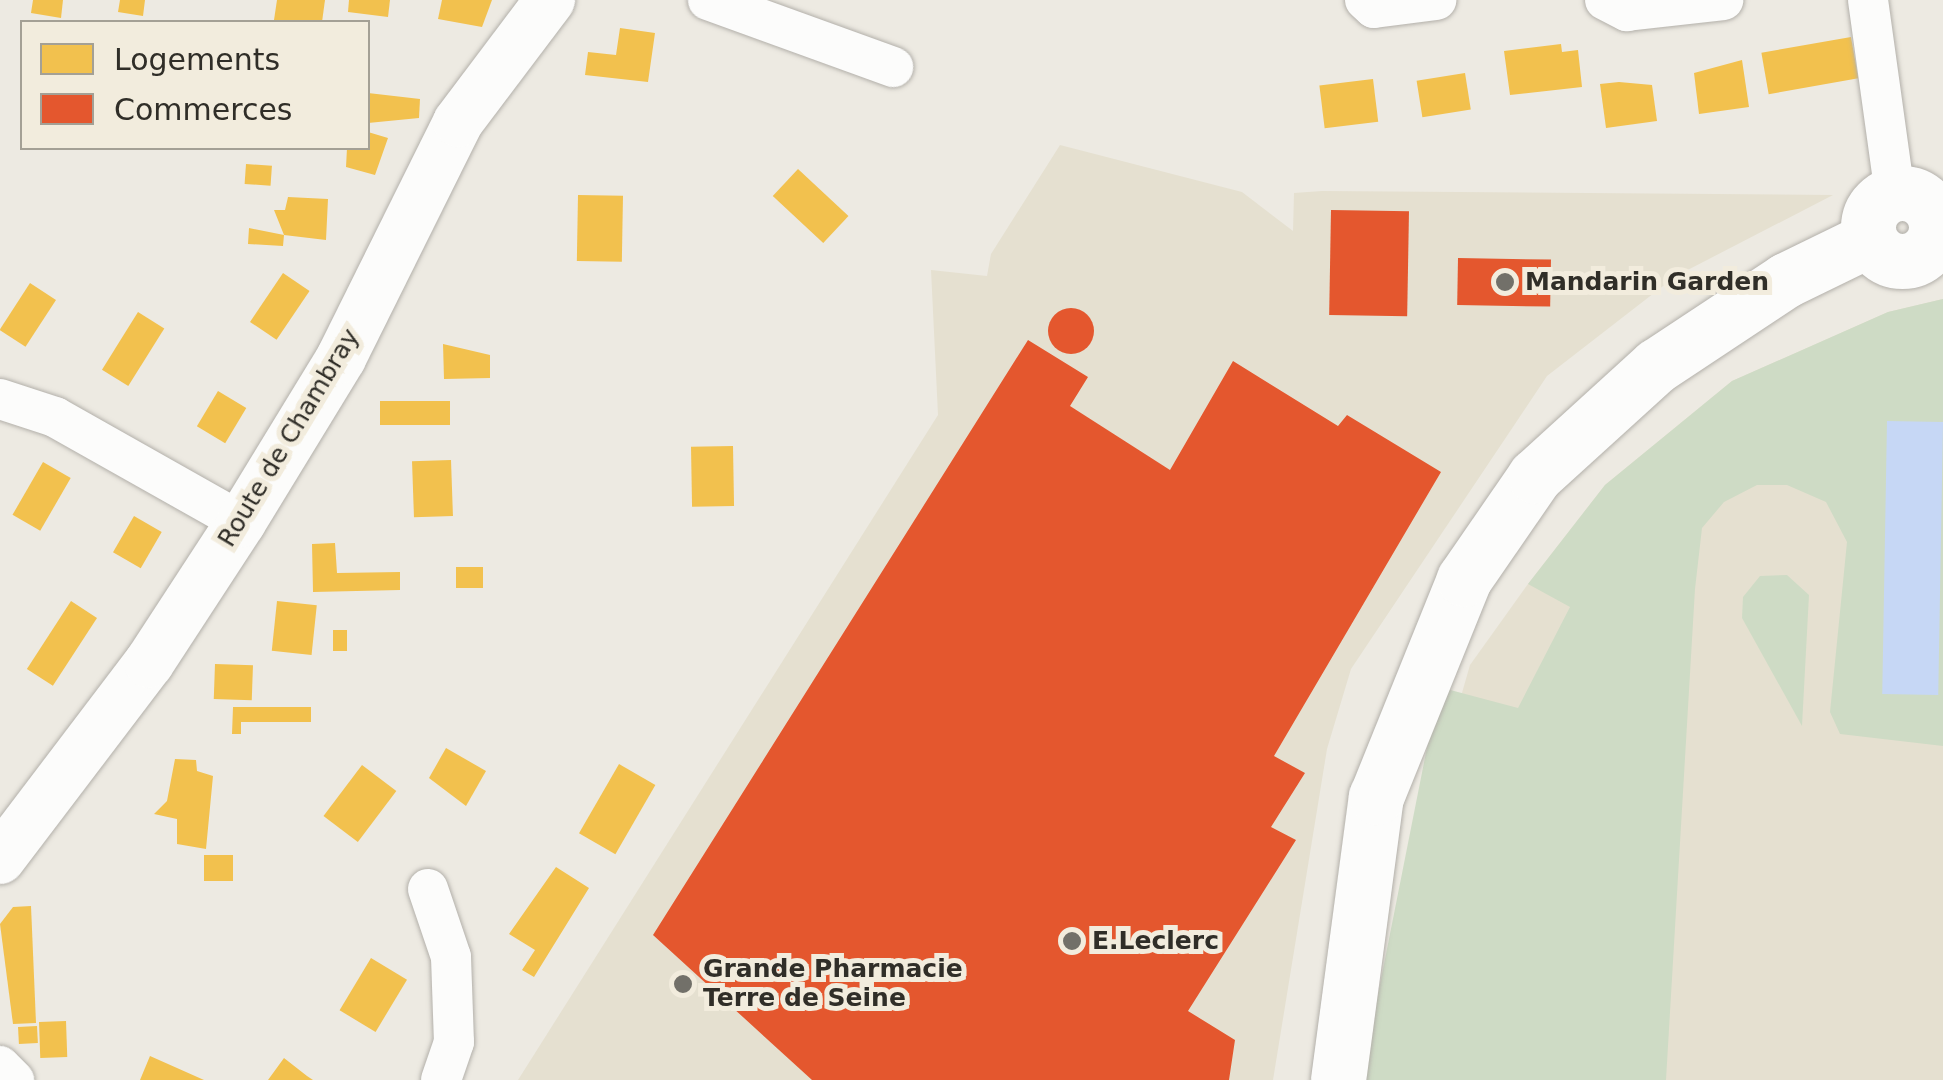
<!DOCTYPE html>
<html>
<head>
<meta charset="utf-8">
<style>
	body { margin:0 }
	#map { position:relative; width:1943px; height:1080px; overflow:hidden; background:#edeae2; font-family:"DejaVu Sans",sans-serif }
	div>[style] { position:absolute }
	.built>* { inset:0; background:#e5e0d0 }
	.green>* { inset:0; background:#cedbc5 }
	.water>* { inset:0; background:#c6d7f5; transform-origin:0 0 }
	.homes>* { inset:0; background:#f2c14e; transform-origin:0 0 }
	.shops>* { inset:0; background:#e4572e; transform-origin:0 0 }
	.round { border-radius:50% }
	.roads { filter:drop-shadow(0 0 2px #b3b0aa) drop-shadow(0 0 2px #b3b0aa) }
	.minor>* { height:40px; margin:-20px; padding:0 20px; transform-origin:20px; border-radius:20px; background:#fcfcfb }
	.tertiary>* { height:50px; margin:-25px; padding:0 25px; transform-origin:25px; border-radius:25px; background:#fcfcfb }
	.secondary>* { height:55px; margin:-27.5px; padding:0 27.5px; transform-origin:27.5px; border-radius:27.5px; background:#fcfcfb }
	.secondary>.ring { margin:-27.5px; padding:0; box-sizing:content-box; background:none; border:55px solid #fcfcfb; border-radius:50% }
	.dots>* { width:28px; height:28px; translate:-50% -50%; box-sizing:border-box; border:5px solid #f2ecdd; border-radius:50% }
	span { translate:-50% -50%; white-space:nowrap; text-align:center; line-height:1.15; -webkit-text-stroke:10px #f2ecdd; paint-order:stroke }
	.poi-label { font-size:25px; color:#302e28; font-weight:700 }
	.left { translate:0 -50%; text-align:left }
	.street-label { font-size:25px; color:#302e28 }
	.legend { position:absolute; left:20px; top:20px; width:350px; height:130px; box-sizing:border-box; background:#f2ecdd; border:2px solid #a4a095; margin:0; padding:12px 18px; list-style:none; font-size:30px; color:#302e28 }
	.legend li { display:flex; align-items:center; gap:20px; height:50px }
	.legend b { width:50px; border:2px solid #a4a095 }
</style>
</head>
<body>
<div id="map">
	<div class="built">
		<i style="clip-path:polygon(1060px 145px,1242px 192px,1293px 231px,1294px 193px,1322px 191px,1833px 195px,1676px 276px,1547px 376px,1351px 669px,1327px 749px,1273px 1080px,518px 1080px,938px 415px,931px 270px,987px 276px,991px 254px)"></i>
		<i style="clip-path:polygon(1943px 299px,1943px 1080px,1386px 1080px,1431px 801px,1470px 665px,1528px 584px,1605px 485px,1732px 381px,1888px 312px)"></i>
	</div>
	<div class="green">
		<i style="clip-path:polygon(1943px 299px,1943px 746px,1840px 734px,1830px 712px,1847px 542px,1826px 502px,1787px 485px,1757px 485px,1724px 502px,1702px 528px,1695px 589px,1666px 1080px,1361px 1080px,1439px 687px,1518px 708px,1570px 607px,1528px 584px,1605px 485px,1732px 381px,1888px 312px)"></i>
		<i style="clip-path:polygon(1787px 575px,1809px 595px,1802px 726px,1742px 618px,1743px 597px,1760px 576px)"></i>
	</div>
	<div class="water">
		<i style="left:1887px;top:421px;width:56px;height:273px;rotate:1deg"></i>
	</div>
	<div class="homes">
		<i style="clip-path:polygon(33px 0,63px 0,61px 18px,31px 13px)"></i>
		<i style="clip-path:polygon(120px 0,145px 0,143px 16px,118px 12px)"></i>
		<i style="clip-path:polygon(277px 0,325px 0,322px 22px,274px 20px)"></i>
		<i style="clip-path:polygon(349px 0,390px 0,388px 17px,348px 12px)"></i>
		<i style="clip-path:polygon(442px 0,492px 0,482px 27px,438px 19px)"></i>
		<i style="clip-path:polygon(620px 28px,655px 33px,648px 82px,585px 75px,588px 52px,616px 55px)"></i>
		<i style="left:1851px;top:37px;width:42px;height:91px;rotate:80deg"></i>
		<i style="clip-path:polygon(1561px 44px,1562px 52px,1578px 50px,1582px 87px,1510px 95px,1504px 51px)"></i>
		<i style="clip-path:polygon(1742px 60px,1749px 107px,1699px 114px,1694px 73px)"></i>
		<i style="left:1465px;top:73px;width:37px;height:49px;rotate:81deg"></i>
		<i style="left:1373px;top:79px;width:43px;height:54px;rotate:83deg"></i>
		<i style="clip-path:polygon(1619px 82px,1652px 85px,1657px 121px,1606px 128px,1600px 84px)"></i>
		<i style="clip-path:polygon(368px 93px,420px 99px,419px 118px,368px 123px)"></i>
		<i style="clip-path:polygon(368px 132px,388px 138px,375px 175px,346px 167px,347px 148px,368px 148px)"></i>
		<i style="left:246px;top:164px;width:26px;height:20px;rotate:4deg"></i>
		<i style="left:798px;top:169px;width:69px;height:37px;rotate:43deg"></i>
		<i style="left:578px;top:195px;width:45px;height:66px;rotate:1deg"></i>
		<i style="clip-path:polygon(288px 197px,328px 199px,326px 240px,284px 235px,283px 246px,248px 244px,249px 228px,284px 235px,274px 210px,285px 210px)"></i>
		<i style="left:283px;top:273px;width:32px;height:59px;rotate:34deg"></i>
		<i style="left:30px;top:283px;width:31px;height:56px;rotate:33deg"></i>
		<i style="left:138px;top:312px;width:31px;height:68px;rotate:32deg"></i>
		<i style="clip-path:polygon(443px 344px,490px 355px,490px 378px,444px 379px)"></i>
		<i style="left:218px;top:391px;width:33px;height:41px;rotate:31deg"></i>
		<i style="left:380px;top:401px;width:70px;height:24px"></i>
		<i style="left:733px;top:446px;width:60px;height:42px;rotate:89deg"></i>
		<i style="left:451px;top:460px;width:56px;height:39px;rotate:88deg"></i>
		<i style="left:43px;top:462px;width:32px;height:61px;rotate:30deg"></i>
		<i style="left:134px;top:516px;width:32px;height:42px;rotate:30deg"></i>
		<i style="clip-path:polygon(335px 543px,337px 573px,400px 572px,400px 590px,313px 592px,312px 544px)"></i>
		<i style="left:483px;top:567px;width:21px;height:27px;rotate:90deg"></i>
		<i style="left:71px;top:601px;width:31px;height:81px;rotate:33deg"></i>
		<i style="left:277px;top:601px;width:40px;height:50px;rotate:6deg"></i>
		<i style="left:333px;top:630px;width:14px;height:21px"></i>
		<i style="left:215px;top:664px;width:38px;height:35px;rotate:2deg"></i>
		<i style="clip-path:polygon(233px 707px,311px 707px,311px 722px,241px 722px,241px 734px,232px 734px)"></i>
		<i style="clip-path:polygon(446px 748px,486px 771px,466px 806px,429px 778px)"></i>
		<i style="clip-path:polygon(175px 759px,196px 760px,197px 771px,213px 776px,206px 849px,177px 844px,177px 819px,154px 814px,167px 801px)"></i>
		<i style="left:619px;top:764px;width:42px;height:80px;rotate:30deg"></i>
		<i style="left:362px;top:765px;width:43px;height:64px;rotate:37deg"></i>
		<i style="left:204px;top:855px;width:29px;height:26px"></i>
		<i style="clip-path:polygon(556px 867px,589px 888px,534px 977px,522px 970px,535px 950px,509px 934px)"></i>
		<i style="clip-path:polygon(31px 906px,36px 1023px,13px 1024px,0 924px,13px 907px)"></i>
		<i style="left:371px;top:958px;width:42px;height:61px;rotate:31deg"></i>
		<i style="left:66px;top:1021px;width:36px;height:27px;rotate:88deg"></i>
		<i style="left:37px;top:1026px;width:17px;height:19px;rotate:87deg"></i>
		<i style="clip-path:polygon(150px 1056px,204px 1080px,140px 1080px)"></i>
		<i style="clip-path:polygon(284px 1058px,307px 1076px,313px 1080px,268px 1080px)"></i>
	</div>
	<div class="shops">
		<i style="left:1331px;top:210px;width:78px;height:105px;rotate:1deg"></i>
		<i style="left:1458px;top:258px;width:93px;height:47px;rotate:1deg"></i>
		<i class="round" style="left:1048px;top:308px;width:46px;height:46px"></i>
		<i style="clip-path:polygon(1028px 340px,1088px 377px,1070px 406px,1170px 470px,1233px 361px,1338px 426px,1347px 415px,1441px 472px,1274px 756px,1305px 773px,1271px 827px,1296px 840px,1188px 1011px,1235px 1040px,1229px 1080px,812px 1080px,653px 935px)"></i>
	</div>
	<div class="roads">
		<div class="minor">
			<i style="left:708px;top:0;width:197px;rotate:19.9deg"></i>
			<i style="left:1365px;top:0;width:12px;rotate:42deg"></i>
			<i style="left:1374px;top:8px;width:63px;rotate:-7.4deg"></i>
			<i style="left:1605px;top:0;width:25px;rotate:27deg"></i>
			<i style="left:1627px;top:11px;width:97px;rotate:-6.5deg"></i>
			<i style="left:1868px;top:0;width:196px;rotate:82.1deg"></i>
			<i style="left:0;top:399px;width:58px;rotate:18.1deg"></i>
			<i style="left:55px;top:417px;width:214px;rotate:29.4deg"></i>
			<i style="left:428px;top:889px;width:72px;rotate:71.3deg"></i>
			<i style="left:451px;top:957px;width:85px;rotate:88deg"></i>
			<i style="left:454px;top:1042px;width:40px;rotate:108.9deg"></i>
			<i style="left:0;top:1066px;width:20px;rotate:45deg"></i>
		</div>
		<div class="tertiary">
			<i style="left:0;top:859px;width:246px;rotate:-52.8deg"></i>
			<i style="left:149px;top:663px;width:168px;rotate:-56.9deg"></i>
			<i style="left:241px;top:522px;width:192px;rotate:-58.6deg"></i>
			<i style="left:341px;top:358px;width:263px;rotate:-63.6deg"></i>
			<i style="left:458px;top:122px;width:153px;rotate:-53deg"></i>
		</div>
		<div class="secondary">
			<i class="ring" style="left:1868px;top:193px;width:13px;height:13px"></i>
			<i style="left:1338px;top:1080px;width:286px;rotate:-82.4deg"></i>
			<i style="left:1376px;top:797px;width:235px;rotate:-68deg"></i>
			<i style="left:1464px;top:579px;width:125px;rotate:-55.4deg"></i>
			<i style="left:1535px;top:476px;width:164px;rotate:-42.3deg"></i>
			<i style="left:1656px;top:366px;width:156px;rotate:-33.5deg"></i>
			<i style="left:1786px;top:280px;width:93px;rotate:-26deg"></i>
		</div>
	</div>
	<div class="dots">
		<i style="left:1505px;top:282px;background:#727069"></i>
		<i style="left:1072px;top:941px;background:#727069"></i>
		<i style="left:683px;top:984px;background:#727069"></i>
	</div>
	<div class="poi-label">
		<span class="left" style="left:1525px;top:282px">Mandarin Garden</span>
		<span class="left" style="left:1092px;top:941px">E.Leclerc</span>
		<span class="left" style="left:703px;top:984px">Grande Pharmacie<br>Terre de Seine</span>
	</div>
	<div class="street-label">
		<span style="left:289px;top:438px;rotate:-59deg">Route de Chambray</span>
	</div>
	<ul class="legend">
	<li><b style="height:28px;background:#f2c14e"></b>Logements</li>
	<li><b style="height:28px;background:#e4572e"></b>Commerces</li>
	</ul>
</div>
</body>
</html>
